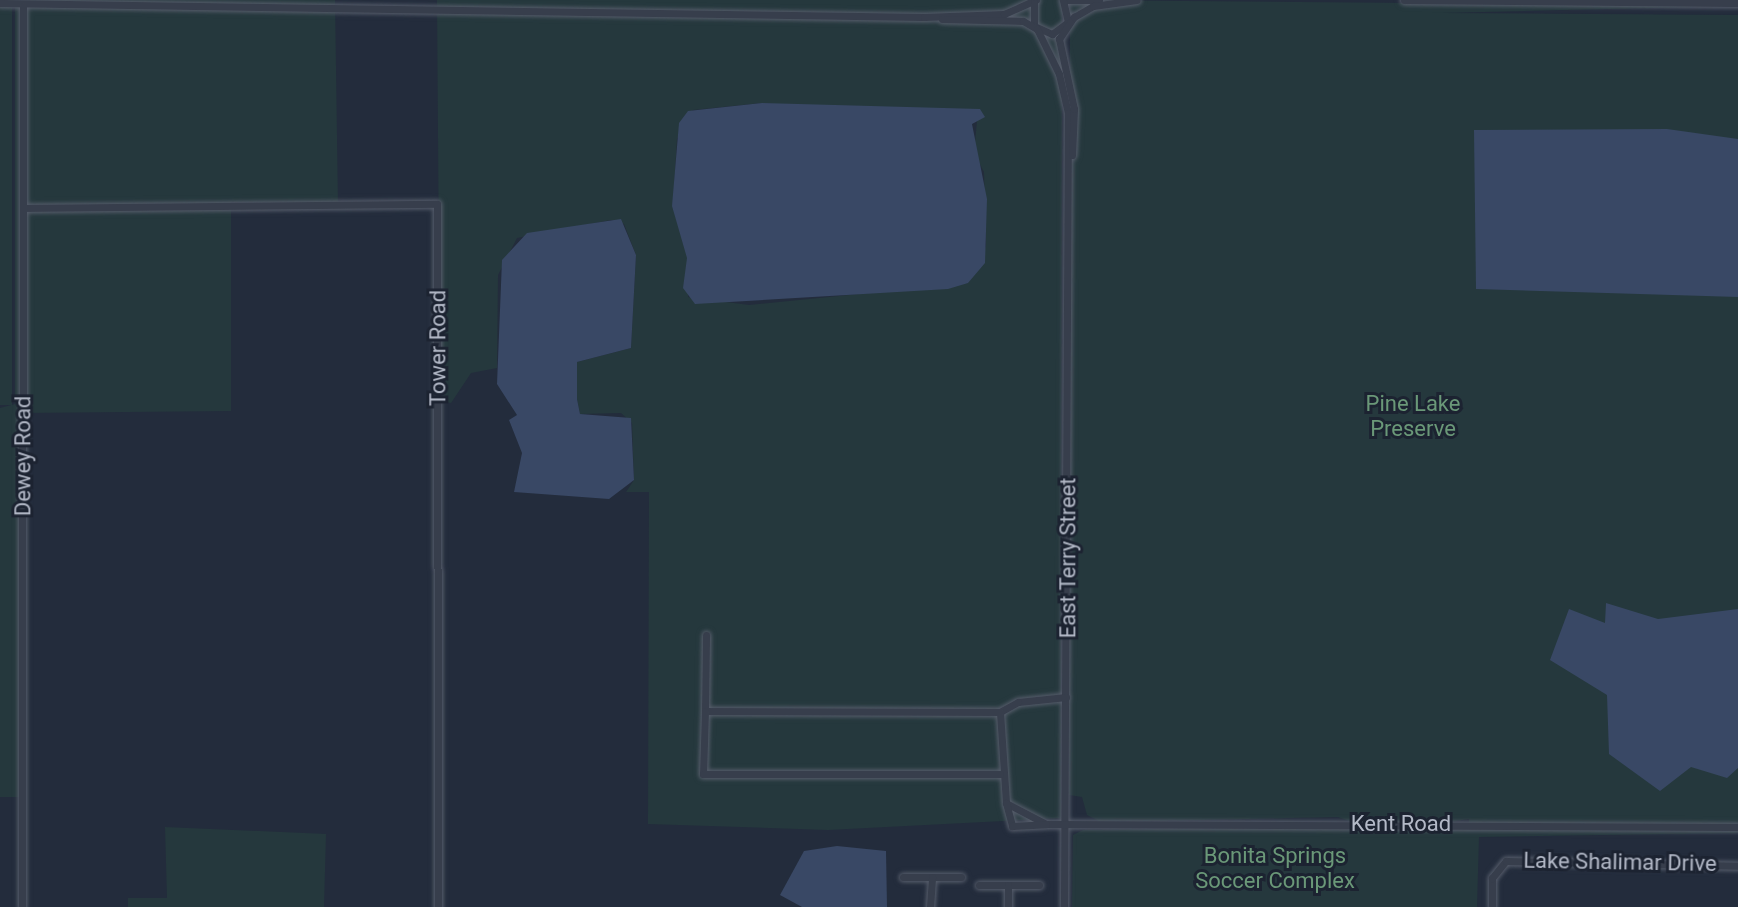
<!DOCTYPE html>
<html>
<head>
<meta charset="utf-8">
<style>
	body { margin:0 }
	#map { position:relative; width:1738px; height:907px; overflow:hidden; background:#232c3c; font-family:Roboto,sans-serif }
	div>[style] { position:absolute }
	.green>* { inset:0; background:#25383d; transform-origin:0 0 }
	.water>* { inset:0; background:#394865 }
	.roads { filter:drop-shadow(0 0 2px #555c6a) drop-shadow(0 0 2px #555c6a) }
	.minor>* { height:7px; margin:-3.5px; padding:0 3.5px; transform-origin:3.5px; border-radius:3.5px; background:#373e4c }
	span { translate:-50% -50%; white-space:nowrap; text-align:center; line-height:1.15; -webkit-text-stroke:6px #1c2331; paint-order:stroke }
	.street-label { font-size:22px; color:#b3b9c7 }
	.park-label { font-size:22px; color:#6a9878 }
</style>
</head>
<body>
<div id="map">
	<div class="green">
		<i style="left:0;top:0;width:12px;height:405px"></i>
		<i style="clip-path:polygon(15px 0,335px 0,338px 205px,231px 202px,231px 411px,22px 413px,23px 797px,0 797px,0 408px,15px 404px)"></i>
		<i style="clip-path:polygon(evenodd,437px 0,1062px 0,1061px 818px,828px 830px,648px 824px,649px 492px,626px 492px,634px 480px,632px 423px,621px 413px,580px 414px,577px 399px,577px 362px,631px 348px,636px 255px,624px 224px,611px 220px,517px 238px,498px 275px,497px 368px,471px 373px,451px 403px,440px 401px,437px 0,762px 103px,977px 121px,974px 153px,984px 172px,986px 246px,968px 283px,749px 305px,688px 297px,688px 257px,673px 206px,677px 139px,693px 110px,762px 103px)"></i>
		<i style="clip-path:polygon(1070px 0,1738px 6px,1442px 13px,1738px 15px,1738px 833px,1479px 837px,1477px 907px,1072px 907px,1073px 835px,1083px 830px,1469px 825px,1469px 819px,1431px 825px,1361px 825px,1338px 817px,1101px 822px,1087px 815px,1082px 797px,1069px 795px)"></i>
		<i style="clip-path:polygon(165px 827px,326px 834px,324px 907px,128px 907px,128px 898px,167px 898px)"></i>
	</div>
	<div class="water">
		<i style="clip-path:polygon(762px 103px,980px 109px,985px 117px,972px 124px,987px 199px,985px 263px,968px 283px,948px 289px,695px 304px,683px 288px,687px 258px,672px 206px,679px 123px,688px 111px)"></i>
		<i style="clip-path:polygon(1667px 129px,1738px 139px,1738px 297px,1476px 289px,1474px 130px)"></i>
		<i style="clip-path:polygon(621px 219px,636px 255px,631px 348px,577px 362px,577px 399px,580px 414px,631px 418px,634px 480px,609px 499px,514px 492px,522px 453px,509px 420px,517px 415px,497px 384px,502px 260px,527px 233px)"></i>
		<i style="clip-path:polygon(1606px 603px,1658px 619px,1738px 609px,1738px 768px,1727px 778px,1691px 767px,1660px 791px,1609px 754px,1607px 695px,1550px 660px,1569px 609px,1605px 623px)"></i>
		<i style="clip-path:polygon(837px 846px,886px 851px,887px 907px,802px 907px,780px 895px,804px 851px)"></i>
	</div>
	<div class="roads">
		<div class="minor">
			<i style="left:1064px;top:0;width:35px"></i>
			<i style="left:1404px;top:0;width:334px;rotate:0.5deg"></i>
			<i style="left:0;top:3px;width:924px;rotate:0.87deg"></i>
			<i style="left:924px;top:17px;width:80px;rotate:-2.1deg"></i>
			<i style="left:1004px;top:14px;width:35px;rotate:-24deg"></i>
			<i style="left:1034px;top:3px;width:23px;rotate:90deg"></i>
			<i style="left:1034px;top:26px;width:20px;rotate:24deg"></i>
			<i style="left:1052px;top:34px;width:20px;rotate:-37deg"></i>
			<i style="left:1068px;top:22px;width:23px;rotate:-103deg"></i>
			<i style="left:942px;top:19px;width:81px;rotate:1.4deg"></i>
			<i style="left:1023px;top:21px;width:16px;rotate:30deg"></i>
			<i style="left:1037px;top:29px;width:50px;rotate:63.9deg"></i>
			<i style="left:1059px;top:74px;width:40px;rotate:77deg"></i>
			<i style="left:1068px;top:113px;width:794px;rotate:90.29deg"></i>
			<i style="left:1072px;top:155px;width:46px;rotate:-87.5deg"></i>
			<i style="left:1074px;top:109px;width:72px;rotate:-102.1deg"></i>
			<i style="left:1059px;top:39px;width:27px;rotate:-56deg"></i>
			<i style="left:1074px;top:17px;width:22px;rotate:-30deg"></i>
			<i style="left:1093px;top:6px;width:44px;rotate:-7.8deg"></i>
			<i style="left:23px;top:208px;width:414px;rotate:-0.6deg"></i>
			<i style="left:437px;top:204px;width:703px;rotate:89.92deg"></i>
			<i style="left:1066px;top:697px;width:48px;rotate:174.1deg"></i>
			<i style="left:1018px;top:702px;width:21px;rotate:151deg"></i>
			<i style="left:1000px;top:712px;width:91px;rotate:86.2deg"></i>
			<i style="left:1006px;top:803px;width:45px;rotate:27.7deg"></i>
			<i style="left:1046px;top:824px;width:692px;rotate:0.25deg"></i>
			<i style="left:705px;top:711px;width:76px;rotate:-89.2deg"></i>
			<i style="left:1000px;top:712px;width:295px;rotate:-179.8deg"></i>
			<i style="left:705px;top:711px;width:63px;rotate:91.8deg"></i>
			<i style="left:703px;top:774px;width:297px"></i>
			<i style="left:1006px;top:803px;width:24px;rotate:75deg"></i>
			<i style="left:1012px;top:826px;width:34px;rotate:-3deg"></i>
			<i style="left:903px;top:877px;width:58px"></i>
			<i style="left:979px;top:885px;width:60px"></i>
			<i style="left:22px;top:907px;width:901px;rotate:-89.94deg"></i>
			<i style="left:930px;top:907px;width:30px;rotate:-86deg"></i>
			<i style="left:1008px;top:907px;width:22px;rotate:-90deg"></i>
			<i style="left:1492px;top:907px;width:29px;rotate:-90deg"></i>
			<i style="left:1492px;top:878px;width:22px;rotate:-51deg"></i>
			<i style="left:1506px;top:861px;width:232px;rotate:1.2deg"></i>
		</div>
	</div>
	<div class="street-label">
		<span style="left:438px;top:348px;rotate:-90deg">Tower Road</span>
		<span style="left:23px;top:456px;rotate:-90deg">Dewey Road</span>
		<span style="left:1068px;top:558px;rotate:-90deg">East Terry Street</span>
		<span style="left:1401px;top:824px">Kent Road</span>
		<span style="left:1620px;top:862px;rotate:1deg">Lake Shalimar Drive</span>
	</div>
	<div class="park-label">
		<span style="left:1413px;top:416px">Pine Lake<br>Preserve</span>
		<span style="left:1275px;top:868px">Bonita Springs<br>Soccer Complex</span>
	</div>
</div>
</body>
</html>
